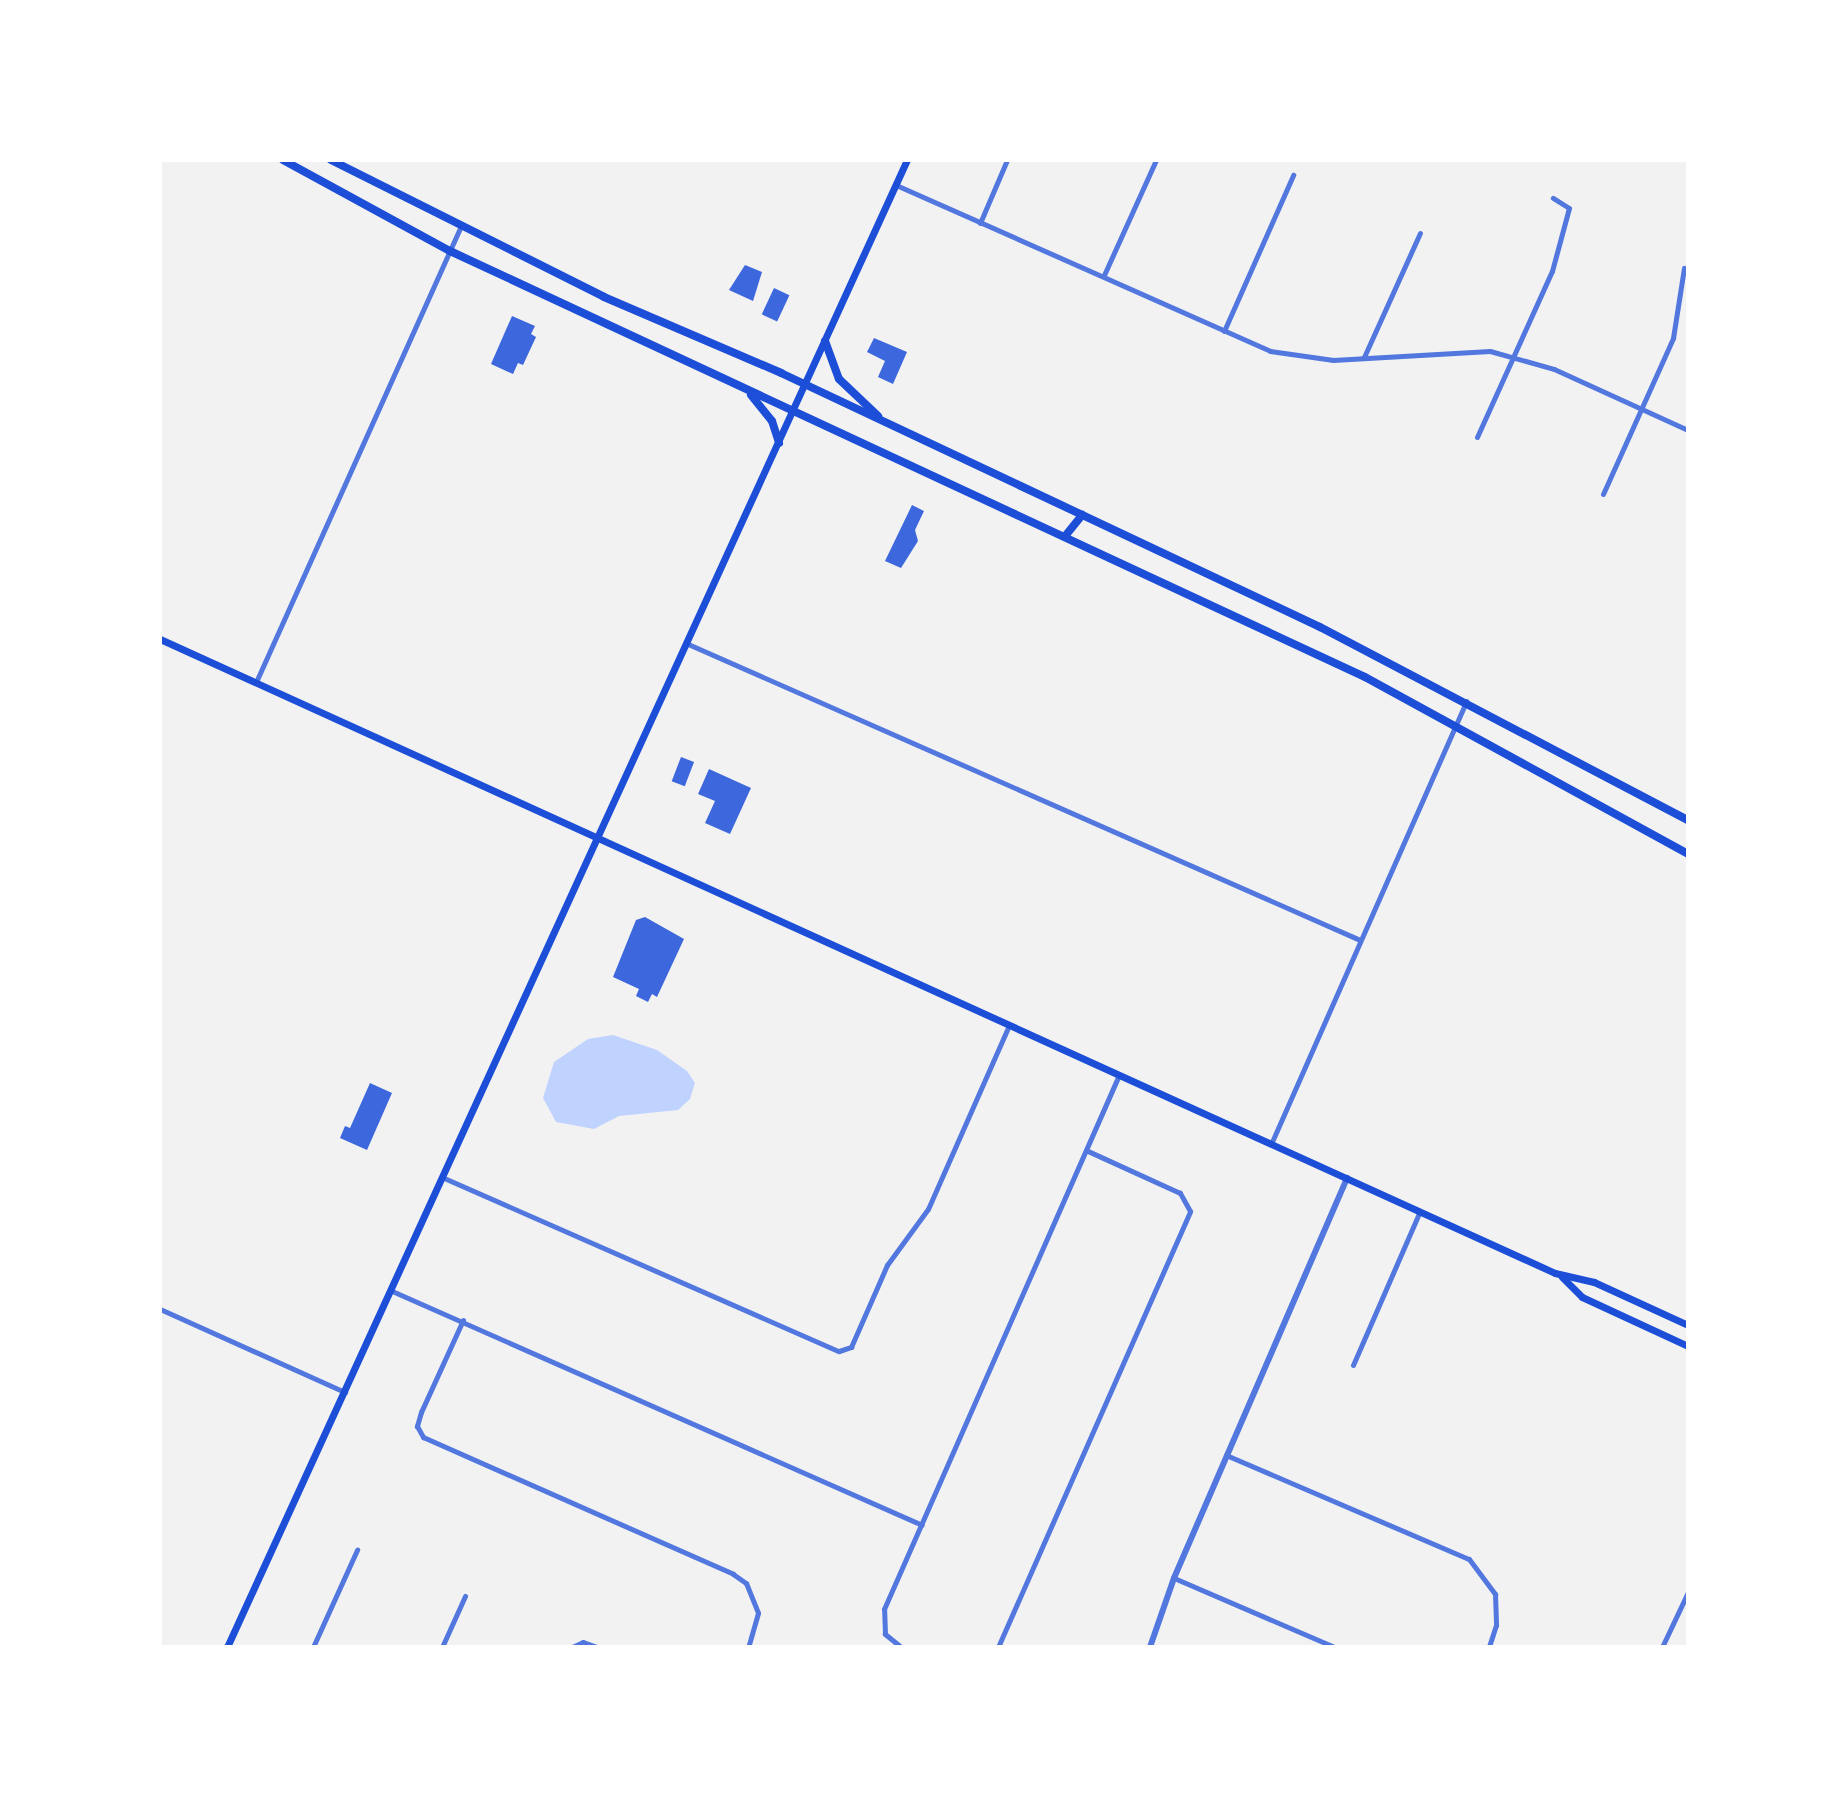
<!DOCTYPE html>
<html>
<head>
<meta charset="utf-8">
<style>
	body { margin:0 }
	#map { position:relative; width:1848px; height:1807px; overflow:hidden; background:#f2f2f2; font-family:"DejaVu Sans",sans-serif }
	div>[style] { position:absolute }
	.water>* { inset:0; background:#bfd3fe }
	.building>* { inset:0; background:#3d67dc; transform-origin:0 0 }
	.minor>* { height:5px; margin:-2.5px; padding:0 2.5px; transform-origin:2.5px; border-radius:2.5px; background:#5277de }
	.tertiary>* { height:6px; margin:-3px; padding:0 3px; transform-origin:3px; border-radius:3px; background:#5277de }
	.secondary>* { height:7px; margin:-3.5px; padding:0 3.5px; transform-origin:3.5px; border-radius:3.5px; background:#1d4ed8 }
	.primary>* { height:8px; margin:-4px; padding:0 4px; transform-origin:4px; border-radius:4px; background:#1d4ed8 }
	span { translate:-50% -50%; white-space:nowrap; text-align:center; line-height:1.15; -webkit-text-stroke:7px #fff; paint-order:stroke }
	.frame { position:absolute; inset:0; border:162px solid #fff; pointer-events:none }
</style>
</head>
<body>
<div id="map">
	<div class="water">
		<i style="clip-path:polygon(613px 1035px,657px 1050px,687px 1071px,695px 1083px,690px 1099px,678px 1110px,619px 1116px,594px 1129px,556px 1122px,543px 1098px,554px 1062px,588px 1039px)"></i>
	</div>
	<div class="building">
		<i style="clip-path:polygon(745px 265px,762px 272px,753px 301px,729px 290px)"></i>
		<i style="left:774px;top:288px;width:17px;height:29px;rotate:25deg"></i>
		<i style="clip-path:polygon(512px 316px,535px 326px,531px 334px,536px 337px,523px 365px,518px 363px,513px 374px,491px 364px)"></i>
		<i style="clip-path:polygon(874px 338px,907px 352px,893px 384px,878px 377px,885px 361px,867px 352px)"></i>
		<i style="clip-path:polygon(912px 505px,924px 511px,915px 530px,918px 541px,901px 568px,885px 561px)"></i>
		<i style="left:681px;top:757px;width:14px;height:26px;rotate:21deg"></i>
		<i style="clip-path:polygon(709px 769px,751px 788px,730px 834px,705px 823px,715px 801px,698px 794px)"></i>
		<i style="clip-path:polygon(645px 917px,684px 939px,657px 997px,652px 994px,648px 1002px,636px 996px,639px 989px,613px 977px,636px 920px)"></i>
		<i style="clip-path:polygon(370px 1083px,392px 1093px,367px 1150px,340px 1138px,345px 1126px,350px 1128px)"></i>
	</div>
	<div class="minor">
		<i style="left:896px;top:185px;width:409px;rotate:23.9deg"></i>
		<i style="left:1270px;top:351px;width:64px;rotate:8.1deg"></i>
		<i style="left:1333px;top:360px;width:157px;rotate:-3.3deg"></i>
		<i style="left:1490px;top:351px;width:66px;rotate:15.7deg"></i>
		<i style="left:1554px;top:369px;width:147px;rotate:24.5deg"></i>
		<i style="left:980px;top:223px;width:69px;rotate:-66.8deg"></i>
		<i style="left:1104px;top:275px;width:126px;rotate:-65.7deg"></i>
		<i style="left:1224px;top:331px;width:171px;rotate:-66.1deg"></i>
		<i style="left:1364px;top:357px;width:136px;rotate:-65.7deg"></i>
		<i style="left:1477px;top:437px;width:182px;rotate:-65.7deg"></i>
		<i style="left:1552px;top:271px;width:65px;rotate:-74.9deg"></i>
		<i style="left:1569px;top:208px;width:19px;rotate:-148deg"></i>
		<i style="left:1603px;top:494px;width:171px;rotate:-65.8deg"></i>
		<i style="left:1673px;top:338px;width:71px;rotate:-81.1deg"></i>
		<i style="left:688px;top:644px;width:734px;rotate:23.77deg"></i>
		<i style="left:256px;top:682px;width:498px;rotate:-65.8deg"></i>
		<i style="left:1271px;top:1144px;width:484px;rotate:-66.2deg"></i>
		<i style="left:444px;top:1178px;width:431px;rotate:23.7deg"></i>
		<i style="left:839px;top:1351px;width:13px;rotate:-18deg"></i>
		<i style="left:851px;top:1347px;width:90px;rotate:-66.3deg"></i>
		<i style="left:887px;top:1265px;width:69px;rotate:-53.8deg"></i>
		<i style="left:928px;top:1209px;width:201px;rotate:-66.2deg"></i>
		<i style="left:392px;top:1291px;width:579px;rotate:23.82deg"></i>
		<i style="left:160px;top:1309px;width:203px;rotate:24.2deg"></i>
		<i style="left:463px;top:1320px;width:101px;rotate:114.5deg"></i>
		<i style="left:421px;top:1412px;width:15px;rotate:106deg"></i>
		<i style="left:417px;top:1426px;width:13px;rotate:61deg"></i>
		<i style="left:423px;top:1437px;width:339px;rotate:23.8deg"></i>
		<i style="left:733px;top:1574px;width:16px;rotate:35deg"></i>
		<i style="left:746px;top:1583px;width:32px;rotate:68deg"></i>
		<i style="left:758px;top:1613px;width:35px;rotate:106deg"></i>
		<i style="left:1353px;top:1365px;width:168px;rotate:-66.5deg"></i>
		<i style="left:1226px;top:1455px;width:264px;rotate:23.2deg"></i>
		<i style="left:1469px;top:1559px;width:44px;rotate:53.4deg"></i>
		<i style="left:1495px;top:1594px;width:31px;rotate:88deg"></i>
		<i style="left:1496px;top:1625px;width:23px;rotate:108deg"></i>
		<i style="left:1174px;top:1578px;width:174px;rotate:23.3deg"></i>
		<i style="left:313px;top:1647px;width:107px;rotate:-65.6deg"></i>
		<i style="left:442px;top:1647px;width:56px;rotate:-65.7deg"></i>
		<i style="left:572px;top:1647px;width:12px;rotate:-24deg"></i>
		<i style="left:583px;top:1642px;width:15px;rotate:20deg"></i>
		<i style="left:901px;top:1647px;width:21px;rotate:-141deg"></i>
		<i style="left:885px;top:1634px;width:25px;rotate:-92deg"></i>
		<i style="left:884px;top:1609px;width:583px;rotate:-66.25deg"></i>
		<i style="left:998px;top:1647px;width:476px;rotate:-66.2deg"></i>
		<i style="left:1190px;top:1211px;width:21px;rotate:-119deg"></i>
		<i style="left:1180px;top:1193px;width:101px;rotate:-155.5deg"></i>
		<i style="left:1662px;top:1647px;width:61px;rotate:-64.7deg"></i>
	</div>
	<div class="tertiary">
		<i style="left:1150px;top:1647px;width:73px;rotate:-70.8deg"></i>
		<i style="left:1174px;top:1578px;width:436px;rotate:-66.6deg"></i>
	</div>
	<div class="secondary">
		<i style="left:160px;top:639px;width:1532px;rotate:24.44deg"></i>
		<i style="left:1555px;top:1273px;width:40px;rotate:13deg"></i>
		<i style="left:1594px;top:1282px;width:103px;rotate:24.6deg"></i>
		<i style="left:1562px;top:1277px;width:28px;rotate:45deg"></i>
		<i style="left:1582px;top:1297px;width:117px;rotate:24.8deg"></i>
		<i style="left:227px;top:1647px;width:1635px;rotate:-65.43deg"></i>
	</div>
	<div class="primary">
		<i style="left:283px;top:160px;width:190px;rotate:28.6deg"></i>
		<i style="left:450px;top:251px;width:1009px;rotate:24.97deg"></i>
		<i style="left:1365px;top:677px;width:368px;rotate:28.7deg"></i>
		<i style="left:331px;top:160px;width:305px;rotate:26.6deg"></i>
		<i style="left:604px;top:297px;width:193px;rotate:23.2deg"></i>
		<i style="left:781px;top:373px;width:596px;rotate:25.23deg"></i>
		<i style="left:1320px;top:627px;width:416px;rotate:27.7deg"></i>
		<i style="left:825px;top:341px;width:40px;rotate:69.8deg"></i>
		<i style="left:839px;top:379px;width:54px;rotate:43.5deg"></i>
		<i style="left:751px;top:395px;width:33px;rotate:51deg"></i>
		<i style="left:772px;top:421px;width:23px;rotate:72deg"></i>
		<i style="left:1066px;top:535px;width:26px;rotate:-51deg"></i>
	</div>
	<div class="frame"></div>
</div>
</body>
</html>
